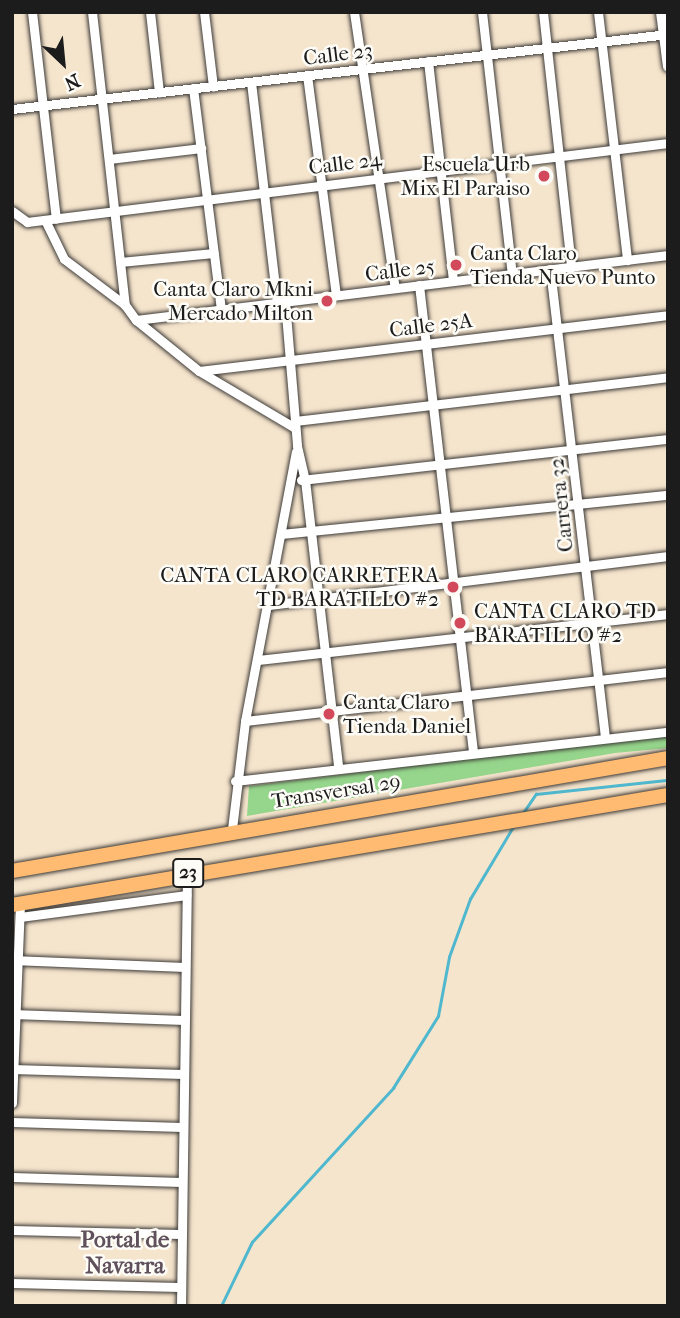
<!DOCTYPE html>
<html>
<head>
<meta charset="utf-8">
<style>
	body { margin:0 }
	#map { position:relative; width:680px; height:1318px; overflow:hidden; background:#f6e5cd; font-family:"IM FELL French Canon",serif }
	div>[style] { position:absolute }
	.green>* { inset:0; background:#96d68c }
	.stream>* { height:2.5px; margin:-1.25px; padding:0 1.25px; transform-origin:1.25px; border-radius:1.25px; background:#50b8ce }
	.roads { filter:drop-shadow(0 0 2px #3d3a37) drop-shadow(0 0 2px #3d3a37) }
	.minor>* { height:9px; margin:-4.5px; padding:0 4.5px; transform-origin:4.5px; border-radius:4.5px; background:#fff }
	.tertiary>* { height:10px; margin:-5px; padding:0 5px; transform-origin:5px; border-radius:5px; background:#fff }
	.trunk>* { height:14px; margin:-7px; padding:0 7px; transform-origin:7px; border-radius:7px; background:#ffbb71 }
	.dots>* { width:19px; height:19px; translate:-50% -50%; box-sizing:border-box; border:4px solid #fdfcf7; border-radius:50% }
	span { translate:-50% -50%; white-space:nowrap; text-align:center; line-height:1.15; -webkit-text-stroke:5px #fdfcf7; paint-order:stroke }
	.shield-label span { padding:2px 5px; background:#fdfcf7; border:2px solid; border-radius:5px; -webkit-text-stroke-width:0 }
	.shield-label { font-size:19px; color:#1c1c1c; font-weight:700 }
	.street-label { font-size:21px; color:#1c1c1c }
	.poi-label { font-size:21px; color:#1c1c1c }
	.right { translate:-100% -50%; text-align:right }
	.left { translate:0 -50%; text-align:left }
	.neighbourhood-label { font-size:23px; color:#5f505b; font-weight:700 }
	.frame { position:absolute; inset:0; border:14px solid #1c1c1c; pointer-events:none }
	.north { position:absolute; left:28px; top:28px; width:70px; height:70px; -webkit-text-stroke:5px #fdfcf7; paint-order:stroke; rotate:154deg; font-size:19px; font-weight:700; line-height:28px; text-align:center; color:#1c1c1c }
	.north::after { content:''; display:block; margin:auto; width:24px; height:32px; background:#1c1c1c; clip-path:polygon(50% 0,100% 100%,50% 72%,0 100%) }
</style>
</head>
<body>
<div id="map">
	<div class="green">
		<i style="clip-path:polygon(668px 734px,668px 748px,615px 753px,247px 816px,249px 786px)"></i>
	</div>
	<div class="stream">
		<i style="left:523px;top:813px;width:23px;rotate:-56deg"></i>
		<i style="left:536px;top:794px;width:133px;rotate:-6.1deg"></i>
		<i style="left:221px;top:1306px;width:71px;rotate:-64.2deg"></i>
		<i style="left:252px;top:1242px;width:209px;rotate:-47.5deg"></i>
		<i style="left:393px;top:1088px;width:85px;rotate:-58deg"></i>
		<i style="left:438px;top:1016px;width:60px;rotate:-79.4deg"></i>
		<i style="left:449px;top:957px;width:62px;rotate:-70.1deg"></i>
		<i style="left:470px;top:899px;width:84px;rotate:-59.2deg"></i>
	</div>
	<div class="roads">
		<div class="minor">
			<i style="left:32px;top:12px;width:208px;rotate:83.4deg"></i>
			<i style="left:92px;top:12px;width:295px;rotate:83.6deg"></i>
			<i style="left:150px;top:12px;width:81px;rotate:83.6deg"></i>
			<i style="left:204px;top:12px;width:75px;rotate:83.1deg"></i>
			<i style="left:354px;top:12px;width:279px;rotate:81.6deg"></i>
			<i style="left:482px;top:12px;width:264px;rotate:83.5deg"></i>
			<i style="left:543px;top:12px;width:257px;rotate:83.7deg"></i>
			<i style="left:598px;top:12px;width:250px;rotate:83.3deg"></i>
			<i style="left:428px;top:61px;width:221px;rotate:83.5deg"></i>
			<i style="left:307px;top:75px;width:222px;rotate:82.5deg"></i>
			<i style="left:251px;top:82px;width:223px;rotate:83.3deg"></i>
			<i style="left:193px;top:88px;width:224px;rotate:82.8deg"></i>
			<i style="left:12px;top:109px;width:660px;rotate:-6.52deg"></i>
			<i style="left:109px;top:159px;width:93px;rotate:-6.8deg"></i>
			<i style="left:12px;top:211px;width:19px;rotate:36deg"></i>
			<i style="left:27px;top:222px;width:646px;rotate:-7.03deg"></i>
			<i style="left:45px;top:220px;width:43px;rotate:64deg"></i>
			<i style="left:64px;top:259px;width:76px;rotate:37deg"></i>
			<i style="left:125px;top:305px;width:19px;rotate:54deg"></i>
			<i style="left:136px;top:320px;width:81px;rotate:39deg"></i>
			<i style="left:199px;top:371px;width:112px;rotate:30.7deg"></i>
			<i style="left:120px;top:262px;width:94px;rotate:-5.5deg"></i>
			<i style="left:550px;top:269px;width:472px;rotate:83.3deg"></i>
			<i style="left:419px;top:285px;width:470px;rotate:83.4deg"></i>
			<i style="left:285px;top:302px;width:144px;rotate:85.2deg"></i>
			<i style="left:297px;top:446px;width:35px;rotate:77deg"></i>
			<i style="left:305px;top:480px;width:288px;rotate:83.4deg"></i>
			<i style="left:136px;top:320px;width:536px;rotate:-6.97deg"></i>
			<i style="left:199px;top:371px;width:472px;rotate:-6.8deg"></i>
			<i style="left:295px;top:421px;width:376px;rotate:-6.7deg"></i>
			<i style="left:301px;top:480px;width:369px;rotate:-6.4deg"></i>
			<i style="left:281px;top:534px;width:389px;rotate:-5.8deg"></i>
			<i style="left:269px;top:605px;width:402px;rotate:-7deg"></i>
			<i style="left:258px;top:660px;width:413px;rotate:-6.4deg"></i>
			<i style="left:245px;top:721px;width:426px;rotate:-6.6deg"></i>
			<i style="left:235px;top:781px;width:436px;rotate:-6.5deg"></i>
			<i style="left:232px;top:829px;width:109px;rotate:-83.1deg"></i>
			<i style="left:245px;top:721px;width:274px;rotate:-79.3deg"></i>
			<i style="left:20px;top:917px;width:168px;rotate:-7.5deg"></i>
			<i style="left:12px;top:960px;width:173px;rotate:2.3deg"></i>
			<i style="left:12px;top:1014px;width:172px;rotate:2deg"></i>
			<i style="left:12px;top:1069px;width:171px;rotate:1.7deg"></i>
			<i style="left:12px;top:1103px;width:200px;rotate:-87.7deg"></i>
			<i style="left:12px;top:1122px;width:170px;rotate:1.7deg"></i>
			<i style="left:12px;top:1177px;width:169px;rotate:1.7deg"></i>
			<i style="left:12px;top:1230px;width:168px;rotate:1.4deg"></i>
			<i style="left:12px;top:1283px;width:167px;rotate:1.4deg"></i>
			<i style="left:181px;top:1306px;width:433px;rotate:-89.2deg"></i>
		</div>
		<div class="tertiary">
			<i style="left:661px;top:12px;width:55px;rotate:82.7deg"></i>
		</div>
		<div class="trunk">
			<i style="left:12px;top:871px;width:666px;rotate:-9.77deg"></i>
			<i style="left:12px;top:905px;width:665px;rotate:-9.52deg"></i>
		</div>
	</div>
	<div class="dots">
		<i style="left:544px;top:176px;background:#d1495b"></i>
		<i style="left:456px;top:265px;background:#d1495b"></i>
		<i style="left:327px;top:301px;background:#d1495b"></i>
		<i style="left:453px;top:587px;background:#d1495b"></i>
		<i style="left:460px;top:623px;background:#d1495b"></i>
		<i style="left:329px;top:714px;background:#d1495b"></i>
	</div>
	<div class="shield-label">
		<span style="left:188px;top:873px">23</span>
	</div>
	<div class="street-label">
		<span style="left:338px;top:54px;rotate:-7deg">Calle 23</span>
		<span style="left:345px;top:163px;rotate:-7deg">Calle 24</span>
		<span style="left:400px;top:270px;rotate:-7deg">Calle 25</span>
		<span style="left:431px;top:325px;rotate:-7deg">Calle 25A</span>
		<span style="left:561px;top:505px;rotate:-96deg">Carrera 32</span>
		<span style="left:336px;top:791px;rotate:-9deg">Transversal 29</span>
	</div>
	<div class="poi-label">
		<span class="right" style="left:530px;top:176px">Escuela Urb<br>Mix El Paraiso</span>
		<span class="left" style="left:470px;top:265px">Canta Claro<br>Tienda Nuevo Punto</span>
		<span class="right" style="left:313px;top:301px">Canta Claro Mkni<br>Mercado Milton</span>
		<span class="right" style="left:439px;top:587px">CANTA CLARO CARRETERA<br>TD BARATILLO #2</span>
		<span class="left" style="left:474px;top:623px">CANTA CLARO TD<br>BARATILLO #2</span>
		<span class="left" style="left:343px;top:714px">Canta Claro<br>Tienda Daniel</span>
	</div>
	<div class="neighbourhood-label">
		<span style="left:125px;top:1253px">Portal de<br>Navarra</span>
	</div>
	<div class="frame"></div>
	<div class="north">N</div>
</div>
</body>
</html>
